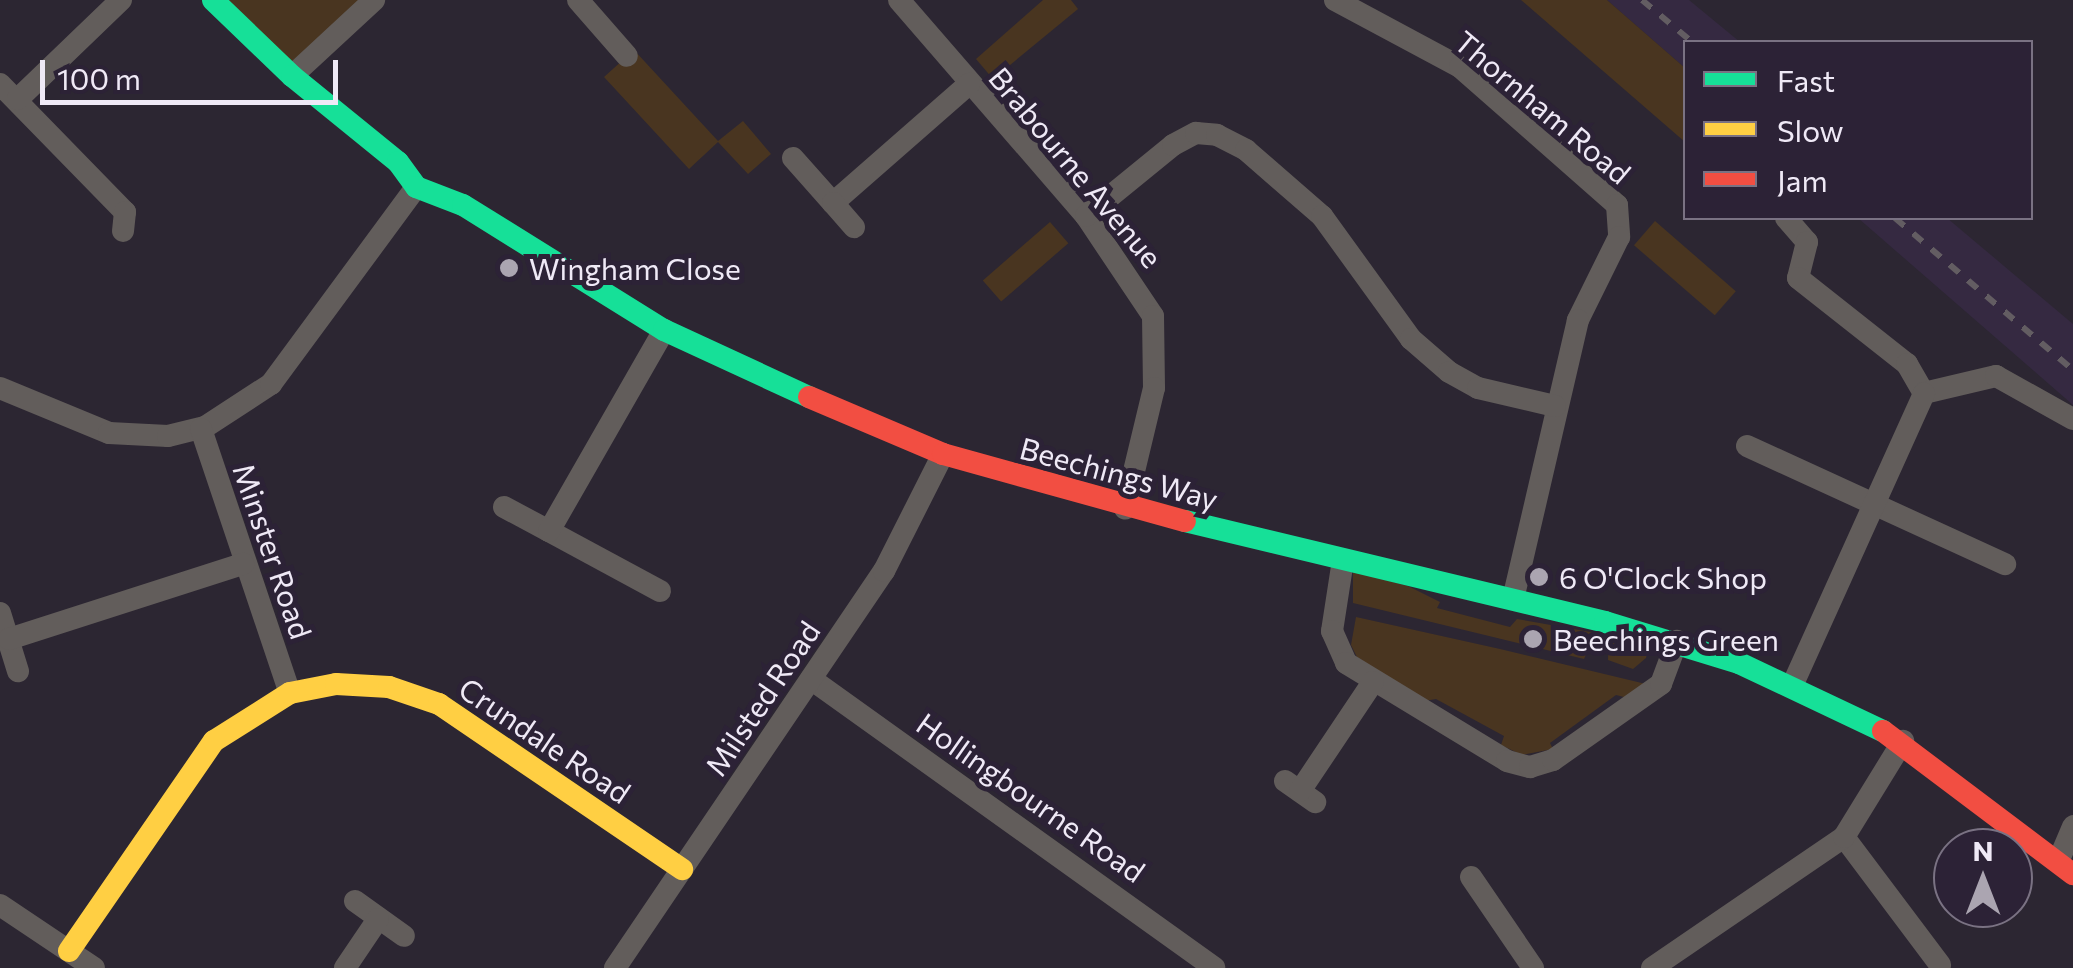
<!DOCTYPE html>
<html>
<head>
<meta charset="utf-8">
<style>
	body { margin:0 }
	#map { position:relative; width:2073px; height:968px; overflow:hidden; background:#2c2632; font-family:Commissioner,sans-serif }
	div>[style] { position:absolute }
	.built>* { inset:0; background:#352941 }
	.green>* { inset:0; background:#493520; transform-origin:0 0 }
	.street>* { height:22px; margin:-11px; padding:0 11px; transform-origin:11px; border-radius:11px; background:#625d5b }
	.fast>* { height:22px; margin:-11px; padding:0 11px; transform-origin:11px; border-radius:11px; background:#16e098 }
	.slow>* { height:22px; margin:-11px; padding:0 11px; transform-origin:11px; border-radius:11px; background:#ffcf43 }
	.jam>* { height:22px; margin:-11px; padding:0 11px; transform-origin:11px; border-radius:11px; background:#f24e42 }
	.rail>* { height:6px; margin-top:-3px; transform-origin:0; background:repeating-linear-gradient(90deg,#635d62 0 12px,transparent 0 24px) }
	.dots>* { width:28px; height:28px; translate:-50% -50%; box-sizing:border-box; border:5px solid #2c2236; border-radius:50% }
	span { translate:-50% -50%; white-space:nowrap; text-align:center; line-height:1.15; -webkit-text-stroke:10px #2c2236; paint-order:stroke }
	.street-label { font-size:30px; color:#efe9f6 }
	.poi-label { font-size:30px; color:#efe9f6 }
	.left { translate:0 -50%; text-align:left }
	.legend { position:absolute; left:1683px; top:40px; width:350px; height:180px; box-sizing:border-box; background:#2c2236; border:2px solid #7a7283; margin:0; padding:12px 18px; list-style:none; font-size:30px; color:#efe9f6 }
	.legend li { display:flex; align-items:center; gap:20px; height:50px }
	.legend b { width:50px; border:2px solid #7a7283 }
	.north { position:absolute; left:1933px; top:828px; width:100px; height:100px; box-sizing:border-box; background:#2c2236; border:2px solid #7a7283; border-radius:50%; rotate:0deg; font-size:28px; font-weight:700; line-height:40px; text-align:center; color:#efe9f6 }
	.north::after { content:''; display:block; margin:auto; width:35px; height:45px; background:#aba5b1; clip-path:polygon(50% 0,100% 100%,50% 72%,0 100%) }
	.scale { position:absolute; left:40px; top:60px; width:298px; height:45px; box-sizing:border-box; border:5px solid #efe9f6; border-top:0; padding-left:12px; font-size:30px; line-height:35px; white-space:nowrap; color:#efe9f6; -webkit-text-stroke:8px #2c2236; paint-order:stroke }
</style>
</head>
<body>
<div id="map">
	<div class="built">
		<i style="clip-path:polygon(1607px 0,1689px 0,1740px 42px,1686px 42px,1685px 68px)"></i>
		<i style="clip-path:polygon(1858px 218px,1947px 218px,2073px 324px,2073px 405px)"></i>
	</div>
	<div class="green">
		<i style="clip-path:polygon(213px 0,374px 0,292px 76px)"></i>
		<i style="clip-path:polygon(1043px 0,1071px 0,1078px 9px,993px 79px,976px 59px)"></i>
		<i style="clip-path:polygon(1521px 0,1607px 0,1685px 68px,1685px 142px)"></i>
		<i style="clip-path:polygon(634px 50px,718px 141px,743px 121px,771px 154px,748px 174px,718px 142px,689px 169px,604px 77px)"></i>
		<i style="left:1655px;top:221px;width:107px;height:32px;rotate:41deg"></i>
		<i style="left:1050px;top:222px;width:28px;height:89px;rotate:49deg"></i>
		<i style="clip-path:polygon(1353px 571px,1408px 586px,1440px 602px,1437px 608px,1510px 627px,1517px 619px,1596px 633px,1584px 659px,1353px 603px)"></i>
		<i style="clip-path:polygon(1356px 617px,1500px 649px,1646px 684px,1628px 698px,1616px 695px,1550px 743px,1553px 749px,1522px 755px,1501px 745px,1504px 736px,1436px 699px,1424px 701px,1357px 657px,1351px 645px)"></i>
		<i style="clip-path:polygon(1609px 634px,1648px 650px,1646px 658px,1633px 669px,1608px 660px)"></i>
	</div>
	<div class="street">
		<i style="left:578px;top:0;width:74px;rotate:48.8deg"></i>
		<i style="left:899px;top:0;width:286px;rotate:49.1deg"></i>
		<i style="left:1086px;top:216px;width:120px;rotate:56.2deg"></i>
		<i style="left:1153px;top:316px;width:72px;rotate:89.2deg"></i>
		<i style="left:1154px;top:388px;width:124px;rotate:103.5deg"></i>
		<i style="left:1335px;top:0;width:142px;rotate:28.2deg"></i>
		<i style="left:1460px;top:67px;width:209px;rotate:41.3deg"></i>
		<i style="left:1617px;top:205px;width:32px;rotate:86deg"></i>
		<i style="left:1619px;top:237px;width:93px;rotate:116.3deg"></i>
		<i style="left:1578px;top:320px;width:286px;rotate:103.1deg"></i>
		<i style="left:292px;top:76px;width:112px;rotate:-42.8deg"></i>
		<i style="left:0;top:84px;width:179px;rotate:45.7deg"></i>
		<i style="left:125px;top:212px;width:19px;rotate:96deg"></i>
		<i style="left:18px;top:99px;width:143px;rotate:-43.9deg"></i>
		<i style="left:793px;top:158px;width:60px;rotate:48.4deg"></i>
		<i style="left:833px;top:203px;width:181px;rotate:-41.2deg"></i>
		<i style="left:833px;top:203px;width:32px;rotate:49deg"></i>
		<i style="left:1086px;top:216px;width:112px;rotate:-39.2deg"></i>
		<i style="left:1173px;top:145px;width:26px;rotate:-28deg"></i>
		<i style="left:1196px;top:133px;width:21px;rotate:5deg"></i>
		<i style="left:1217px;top:135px;width:33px;rotate:27deg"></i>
		<i style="left:1246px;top:150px;width:101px;rotate:41deg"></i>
		<i style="left:1322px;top:216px;width:152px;rotate:54.1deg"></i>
		<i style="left:1411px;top:339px;width:50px;rotate:41deg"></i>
		<i style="left:1449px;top:372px;width:33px;rotate:29deg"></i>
		<i style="left:1478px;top:388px;width:79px;rotate:13.2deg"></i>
		<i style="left:1786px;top:218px;width:32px;rotate:49deg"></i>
		<i style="left:1807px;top:242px;width:37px;rotate:104deg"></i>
		<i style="left:1798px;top:278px;width:139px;rotate:38.3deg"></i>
		<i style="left:1907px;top:364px;width:34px;rotate:60deg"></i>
		<i style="left:0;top:388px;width:118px;rotate:22.4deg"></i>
		<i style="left:109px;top:433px;width:59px;rotate:2.9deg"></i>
		<i style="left:168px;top:436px;width:38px;rotate:-14deg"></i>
		<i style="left:205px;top:427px;width:79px;rotate:-33.1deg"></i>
		<i style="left:271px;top:384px;width:245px;rotate:-53.6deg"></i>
		<i style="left:1924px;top:393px;width:74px;rotate:-13.3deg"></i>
		<i style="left:1996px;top:376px;width:88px;rotate:29.2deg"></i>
		<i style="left:201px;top:429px;width:279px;rotate:71.4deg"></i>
		<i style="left:1747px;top:446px;width:284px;rotate:24.6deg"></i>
		<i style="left:504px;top:507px;width:51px;rotate:28.1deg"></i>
		<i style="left:1343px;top:560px;width:72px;rotate:98.8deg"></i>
		<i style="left:1332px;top:631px;width:35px;rotate:66deg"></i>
		<i style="left:1346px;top:663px;width:188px;rotate:31.3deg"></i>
		<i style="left:1507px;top:761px;width:24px;rotate:15deg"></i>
		<i style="left:1530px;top:767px;width:24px;rotate:-17deg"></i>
		<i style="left:1553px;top:760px;width:132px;rotate:-35.1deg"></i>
		<i style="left:1661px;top:684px;width:46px;rotate:-69.6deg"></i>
		<i style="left:660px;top:591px;width:126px;rotate:-151.6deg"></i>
		<i style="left:549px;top:531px;width:232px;rotate:-60.2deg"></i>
		<i style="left:0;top:613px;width:61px;rotate:72.8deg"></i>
		<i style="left:9px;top:639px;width:246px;rotate:-17.8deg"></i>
		<i style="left:811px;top:679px;width:496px;rotate:35.6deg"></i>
		<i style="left:1792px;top:686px;width:321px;rotate:-65.7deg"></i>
		<i style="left:1285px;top:781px;width:37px;rotate:35deg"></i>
		<i style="left:1300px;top:791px;width:131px;rotate:-56.2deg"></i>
		<i style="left:1844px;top:837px;width:160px;rotate:53.1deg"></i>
		<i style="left:2058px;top:862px;width:39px;rotate:-67deg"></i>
		<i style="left:1471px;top:877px;width:110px;rotate:55.7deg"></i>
		<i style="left:355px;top:901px;width:60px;rotate:35.5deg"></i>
		<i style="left:0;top:905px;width:113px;rotate:33.8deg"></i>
		<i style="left:345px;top:968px;width:59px;rotate:-56deg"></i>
		<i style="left:615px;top:968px;width:480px;rotate:-55.9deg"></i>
		<i style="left:884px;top:571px;width:131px;rotate:-63.2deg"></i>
		<i style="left:1652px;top:968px;width:232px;rotate:-34.3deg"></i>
		<i style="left:1844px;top:837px;width:113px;rotate:-58.4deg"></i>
	</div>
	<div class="fast">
		<i style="left:213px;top:0;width:110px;rotate:43.9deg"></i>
		<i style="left:292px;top:76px;width:136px;rotate:39.1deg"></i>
		<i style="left:398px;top:162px;width:31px;rotate:54deg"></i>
		<i style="left:416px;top:187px;width:50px;rotate:21deg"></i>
		<i style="left:463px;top:205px;width:237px;rotate:31.9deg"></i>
		<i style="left:664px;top:330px;width:160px;rotate:24.8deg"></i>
		<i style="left:1185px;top:521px;width:432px;rotate:13.5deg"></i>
		<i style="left:1605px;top:622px;width:140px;rotate:17deg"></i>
		<i style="left:1739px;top:663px;width:159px;rotate:25.3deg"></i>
	</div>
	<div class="slow">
		<i style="left:69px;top:951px;width:255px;rotate:-55.4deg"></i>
		<i style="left:214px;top:741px;width:90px;rotate:-32.3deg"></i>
		<i style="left:290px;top:693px;width:47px;rotate:-11.1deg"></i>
		<i style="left:336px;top:684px;width:53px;rotate:3.2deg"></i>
		<i style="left:389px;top:687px;width:53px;rotate:18.8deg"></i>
		<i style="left:439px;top:704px;width:294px;rotate:34.2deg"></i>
	</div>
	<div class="jam">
		<i style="left:809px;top:397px;width:146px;rotate:23deg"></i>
		<i style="left:943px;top:454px;width:251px;rotate:15.5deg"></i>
		<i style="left:1883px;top:731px;width:238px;rotate:37deg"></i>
	</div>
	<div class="rail">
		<i style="left:1642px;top:0;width:65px;rotate:40deg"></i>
		<i style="left:1895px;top:218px;width:234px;rotate:40.5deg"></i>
	</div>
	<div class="dots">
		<i style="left:509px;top:268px;background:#aba5b1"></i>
		<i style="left:1539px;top:577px;background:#aba5b1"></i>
		<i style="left:1533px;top:639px;background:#aba5b1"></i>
	</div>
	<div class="street-label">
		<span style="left:1543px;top:107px;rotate:40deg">Thornham Road</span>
		<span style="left:1076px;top:167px;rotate:50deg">Brabourne Avenue</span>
		<span style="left:1119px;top:473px;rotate:15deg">Beechings Way</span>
		<span style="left:273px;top:551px;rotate:71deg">Minster Road</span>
		<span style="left:762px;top:698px;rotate:-56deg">Milsted Road</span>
		<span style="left:545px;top:740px;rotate:34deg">Crundale Road</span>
		<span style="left:1031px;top:797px;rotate:35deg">Hollingbourne Road</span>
	</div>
	<div class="poi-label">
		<span class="left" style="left:529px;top:268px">Wingham Close</span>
		<span class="left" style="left:1559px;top:577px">6 O'Clock Shop</span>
		<span class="left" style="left:1553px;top:639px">Beechings Green</span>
	</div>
	<ul class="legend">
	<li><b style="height:12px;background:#16e098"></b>Fast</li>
	<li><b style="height:12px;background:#ffcf43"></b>Slow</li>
	<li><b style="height:12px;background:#f24e42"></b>Jam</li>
	</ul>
	<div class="north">N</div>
	<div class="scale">100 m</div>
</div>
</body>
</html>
